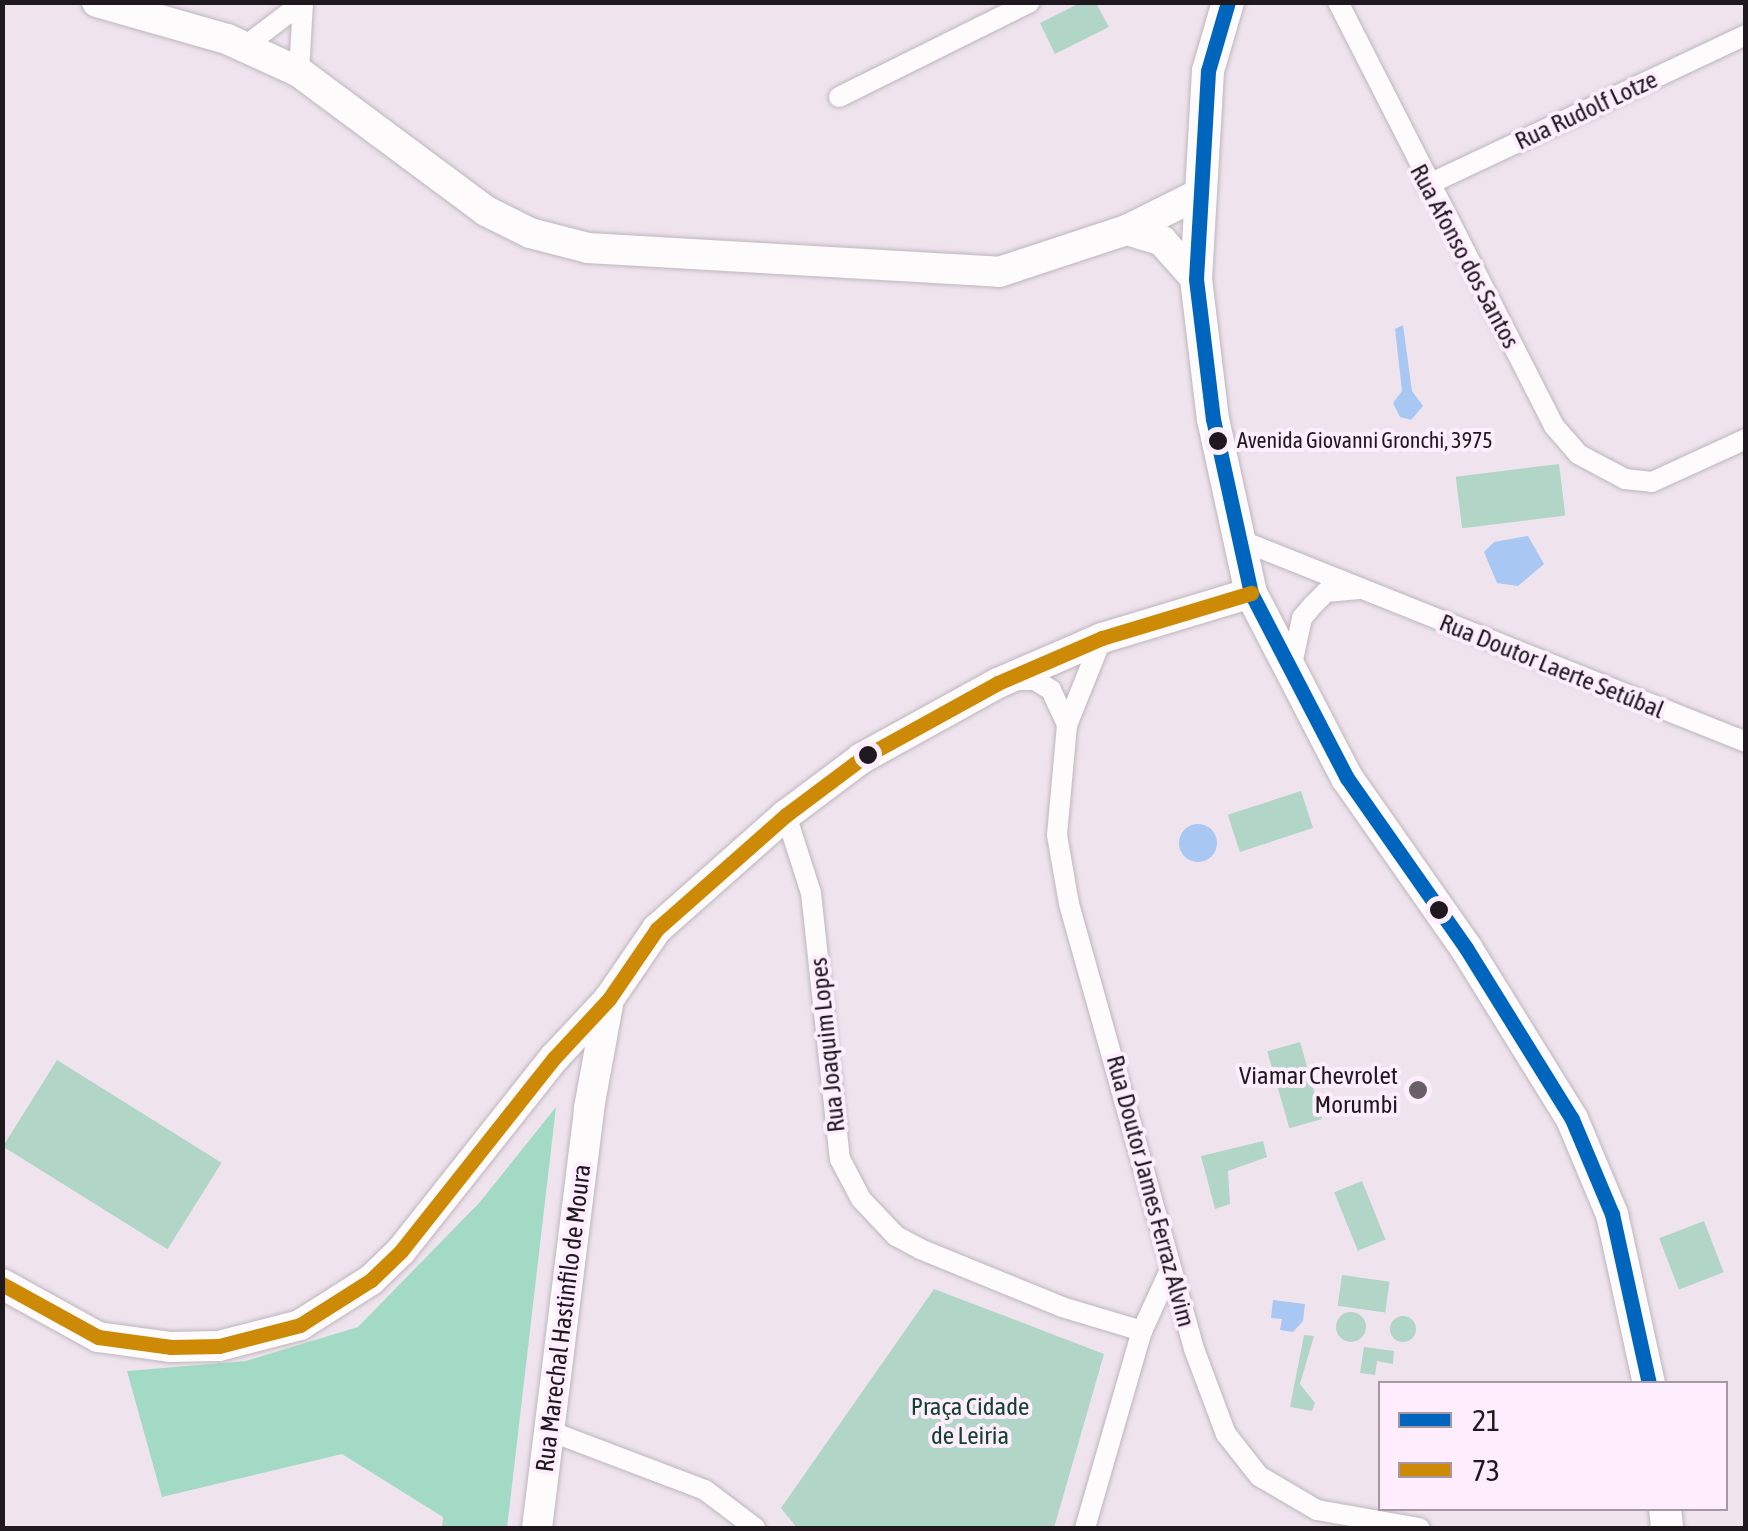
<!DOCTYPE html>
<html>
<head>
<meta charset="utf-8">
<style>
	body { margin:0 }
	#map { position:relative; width:1748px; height:1531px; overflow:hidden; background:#efe4ee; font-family:"Asap Condensed",sans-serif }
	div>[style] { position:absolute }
	.green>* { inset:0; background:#b1d5c6; transform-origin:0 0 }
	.round { border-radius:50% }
	.forest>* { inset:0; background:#a3dac5 }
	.water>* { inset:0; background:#a8c7f2 }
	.roads { filter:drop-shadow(0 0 2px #beb5bc) drop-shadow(0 0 2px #beb5bc) }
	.street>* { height:20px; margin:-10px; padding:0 10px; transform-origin:10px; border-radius:10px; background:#fdfbfc }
	.secondary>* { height:30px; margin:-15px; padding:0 15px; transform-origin:15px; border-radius:15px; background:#fdfbfc }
	.primary>* { height:32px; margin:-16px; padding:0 16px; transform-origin:16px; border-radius:16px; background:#fdfbfc }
	.bus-1>* { height:15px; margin:-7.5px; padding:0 7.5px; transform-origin:7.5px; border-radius:7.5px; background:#0065bd }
	.bus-2>* { height:15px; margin:-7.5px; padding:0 7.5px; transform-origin:7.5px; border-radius:7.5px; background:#cc8a06 }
	.dots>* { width:28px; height:28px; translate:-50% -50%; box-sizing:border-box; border:5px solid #feeefd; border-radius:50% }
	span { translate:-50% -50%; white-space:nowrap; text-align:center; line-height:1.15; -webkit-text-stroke:8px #feeefd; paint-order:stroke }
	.bus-label { font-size:22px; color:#1f181f }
	.left { translate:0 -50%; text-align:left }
	.street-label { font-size:25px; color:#1f181f }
	.poi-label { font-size:25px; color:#1f181f }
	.right { translate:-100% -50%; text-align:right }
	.park-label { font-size:25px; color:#13412f }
	.frame { position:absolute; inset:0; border:5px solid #1f181f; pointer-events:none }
	.legend { position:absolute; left:1378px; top:1381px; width:350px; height:130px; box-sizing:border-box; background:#feeefd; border:2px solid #a598a4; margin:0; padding:12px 18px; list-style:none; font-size:30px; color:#1f181f }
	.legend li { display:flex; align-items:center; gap:20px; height:50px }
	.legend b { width:50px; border:2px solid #a598a4 }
</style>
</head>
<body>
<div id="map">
	<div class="green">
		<i style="clip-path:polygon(1080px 3px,1096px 3px,1109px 27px,1055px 54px,1040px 23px)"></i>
		<i style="left:1559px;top:464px;width:52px;height:104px;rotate:83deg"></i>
		<i style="left:1301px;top:791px;width:39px;height:77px;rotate:72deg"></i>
		<i style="left:1300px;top:1042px;width:80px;height:34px;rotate:74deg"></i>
		<i style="left:57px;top:1060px;width:194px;height:102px;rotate:32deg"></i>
		<i style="clip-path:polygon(1263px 1141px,1267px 1157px,1228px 1171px,1230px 1204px,1215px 1209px,1201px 1156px)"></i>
		<i style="left:1362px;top:1181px;width:63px;height:30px;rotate:68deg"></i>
		<i style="left:1704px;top:1221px;width:55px;height:48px;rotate:69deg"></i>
		<i style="left:1342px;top:1275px;width:48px;height:31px;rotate:8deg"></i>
		<i style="clip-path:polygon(934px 1289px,1104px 1354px,1054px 1528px,797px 1528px,781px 1508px)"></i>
		<i class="round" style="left:1336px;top:1312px;width:30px;height:30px"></i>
		<i class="round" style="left:1390px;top:1316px;width:26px;height:26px"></i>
		<i style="clip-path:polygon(1304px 1335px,1314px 1336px,1300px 1384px,1315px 1403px,1312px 1411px,1290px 1407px)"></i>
		<i style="clip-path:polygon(1364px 1347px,1394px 1351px,1393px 1364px,1377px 1361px,1375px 1375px,1360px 1373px)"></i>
	</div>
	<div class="forest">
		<i style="clip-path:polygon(556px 1107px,507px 1528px,442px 1528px,443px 1517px,342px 1454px,162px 1497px,127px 1371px,246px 1361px,358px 1327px,480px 1202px)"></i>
	</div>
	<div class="water">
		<i style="clip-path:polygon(1403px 325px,1412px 391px,1423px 406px,1411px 420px,1400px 417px,1393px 403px,1402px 391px,1395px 329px)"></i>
		<i style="clip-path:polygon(1528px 536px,1544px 564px,1518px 586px,1497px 583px,1484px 552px,1494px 542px)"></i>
		<i class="round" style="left:1179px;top:824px;width:38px;height:38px"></i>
		<i style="clip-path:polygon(1273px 1300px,1305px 1304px,1303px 1321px,1293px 1332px,1280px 1330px,1282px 1319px,1271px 1318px)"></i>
	</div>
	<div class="roads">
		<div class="street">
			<i style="left:1338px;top:2px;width:476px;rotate:63deg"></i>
			<i style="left:1554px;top:426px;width:37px;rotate:49deg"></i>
			<i style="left:1578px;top:454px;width:53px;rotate:28deg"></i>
			<i style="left:1625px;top:479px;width:27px;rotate:6deg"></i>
			<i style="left:1652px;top:482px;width:103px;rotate:-24.6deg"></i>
			<i style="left:244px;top:47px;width:73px;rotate:-37.2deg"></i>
			<i style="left:299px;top:72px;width:70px;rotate:-86.7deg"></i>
			<i style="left:839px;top:97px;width:213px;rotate:-26.4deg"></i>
			<i style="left:1427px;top:185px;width:353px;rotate:-25.2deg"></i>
			<i style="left:1240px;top:540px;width:545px;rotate:21.76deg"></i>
			<i style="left:1102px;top:638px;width:94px;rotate:111.9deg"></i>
			<i style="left:1067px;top:725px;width:110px;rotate:95.2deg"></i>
			<i style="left:1057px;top:835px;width:70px;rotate:80.1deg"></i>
			<i style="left:1069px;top:904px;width:462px;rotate:74.3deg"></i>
			<i style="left:1194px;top:1349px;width:91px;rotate:69.4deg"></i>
			<i style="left:1226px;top:1434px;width:53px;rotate:51.8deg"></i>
			<i style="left:1259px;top:1476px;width:67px;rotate:30.4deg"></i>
			<i style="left:1317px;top:1510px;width:104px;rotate:10deg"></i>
			<i style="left:1291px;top:669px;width:52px;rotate:-77.8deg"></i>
			<i style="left:1302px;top:618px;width:17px;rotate:-50deg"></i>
			<i style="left:1313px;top:605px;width:18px;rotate:-45deg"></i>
			<i style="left:1326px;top:592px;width:33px;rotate:-5deg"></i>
			<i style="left:1015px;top:680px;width:20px"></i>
			<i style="left:1035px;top:680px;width:19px;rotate:32deg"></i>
			<i style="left:1051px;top:690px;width:38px;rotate:65deg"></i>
			<i style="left:786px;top:815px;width:82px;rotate:72.2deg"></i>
			<i style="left:811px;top:893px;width:268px;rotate:83.8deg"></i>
			<i style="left:840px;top:1159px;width:45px;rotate:62.3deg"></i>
			<i style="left:861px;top:1199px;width:51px;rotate:46.6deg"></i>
			<i style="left:896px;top:1236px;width:27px;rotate:28deg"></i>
			<i style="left:920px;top:1249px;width:153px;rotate:22.2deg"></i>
			<i style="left:1062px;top:1307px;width:84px;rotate:16.7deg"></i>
			<i style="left:547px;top:1430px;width:169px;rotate:20.8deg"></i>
			<i style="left:705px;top:1490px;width:63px;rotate:37.2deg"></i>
			<i style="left:1085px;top:1528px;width:205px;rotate:-73.9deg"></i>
			<i style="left:1142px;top:1331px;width:65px;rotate:-65.4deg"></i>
		</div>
		<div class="secondary">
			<i style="left:97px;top:2px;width:135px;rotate:15.9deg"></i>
			<i style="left:227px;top:39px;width:79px;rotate:24.6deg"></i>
			<i style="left:299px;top:72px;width:233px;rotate:36.6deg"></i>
			<i style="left:486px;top:211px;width:49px;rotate:26.6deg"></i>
			<i style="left:530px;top:233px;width:60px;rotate:14.5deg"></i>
			<i style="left:588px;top:248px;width:412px;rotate:3.3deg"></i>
			<i style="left:999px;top:272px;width:135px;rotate:-18.2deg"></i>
			<i style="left:1127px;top:230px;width:78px;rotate:-26.6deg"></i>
			<i style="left:1127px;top:230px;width:37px;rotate:17deg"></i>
			<i style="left:1162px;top:241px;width:51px;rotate:48.2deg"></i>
			<i style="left:2px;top:1284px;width:110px;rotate:28.9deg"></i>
			<i style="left:98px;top:1337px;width:74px;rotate:7.8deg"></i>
			<i style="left:171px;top:1347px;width:48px;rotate:-1.2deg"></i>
			<i style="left:219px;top:1346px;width:84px;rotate:-14.5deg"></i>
			<i style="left:300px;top:1325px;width:84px;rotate:-32.4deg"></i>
			<i style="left:371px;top:1280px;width:42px;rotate:-44deg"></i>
			<i style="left:401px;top:1251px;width:248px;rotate:-51.6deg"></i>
			<i style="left:555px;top:1057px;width:79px;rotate:-47deg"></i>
			<i style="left:609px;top:999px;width:85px;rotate:-55.6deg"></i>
			<i style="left:657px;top:929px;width:172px;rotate:-41.5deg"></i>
			<i style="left:786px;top:815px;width:95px;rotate:-36.9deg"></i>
			<i style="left:862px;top:758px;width:155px;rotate:-28.9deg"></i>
			<i style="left:998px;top:683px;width:113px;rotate:-23.4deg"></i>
			<i style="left:1102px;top:638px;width:156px;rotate:-16.8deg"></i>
			<i style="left:537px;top:1528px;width:423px;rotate:-82.9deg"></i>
			<i style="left:589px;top:1108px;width:111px;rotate:-79.6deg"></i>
		</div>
		<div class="primary">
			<i style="left:1228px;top:2px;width:72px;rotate:106.2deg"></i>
			<i style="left:1208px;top:71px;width:208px;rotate:93.3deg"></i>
			<i style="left:1196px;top:279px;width:141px;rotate:83.1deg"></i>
			<i style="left:1213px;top:419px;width:178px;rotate:77.7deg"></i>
			<i style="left:1251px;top:593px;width:208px;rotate:62.6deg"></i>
			<i style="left:1347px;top:778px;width:208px;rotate:55deg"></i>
			<i style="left:1466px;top:948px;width:201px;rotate:58.2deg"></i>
			<i style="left:1572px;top:1119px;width:103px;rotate:67.2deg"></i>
			<i style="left:1612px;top:1214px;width:174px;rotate:77.7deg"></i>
			<i style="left:1665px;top:1508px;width:20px;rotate:84deg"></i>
		</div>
	</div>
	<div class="bus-1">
		<i style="left:1228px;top:2px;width:72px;rotate:106.2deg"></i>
		<i style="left:1208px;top:71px;width:208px;rotate:93.3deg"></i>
		<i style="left:1196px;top:279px;width:141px;rotate:83.1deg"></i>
		<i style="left:1213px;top:419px;width:178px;rotate:77.7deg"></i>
		<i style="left:1251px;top:593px;width:208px;rotate:62.6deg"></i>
		<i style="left:1347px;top:778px;width:208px;rotate:55deg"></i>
		<i style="left:1466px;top:948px;width:201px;rotate:58.2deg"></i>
		<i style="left:1572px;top:1119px;width:103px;rotate:67.2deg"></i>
		<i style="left:1612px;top:1214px;width:174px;rotate:77.7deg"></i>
	</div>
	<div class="bus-2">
		<i style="left:2px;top:1284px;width:110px;rotate:28.9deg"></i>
		<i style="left:98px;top:1337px;width:74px;rotate:7.8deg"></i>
		<i style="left:171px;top:1347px;width:48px;rotate:-1.2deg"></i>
		<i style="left:219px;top:1346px;width:84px;rotate:-14.5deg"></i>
		<i style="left:300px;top:1325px;width:84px;rotate:-32.4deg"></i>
		<i style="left:371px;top:1280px;width:42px;rotate:-44deg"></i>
		<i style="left:401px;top:1251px;width:248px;rotate:-51.6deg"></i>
		<i style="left:555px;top:1057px;width:79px;rotate:-47deg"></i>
		<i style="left:609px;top:999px;width:85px;rotate:-55.6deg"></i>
		<i style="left:657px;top:929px;width:172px;rotate:-41.5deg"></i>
		<i style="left:786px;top:815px;width:95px;rotate:-36.9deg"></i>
		<i style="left:862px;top:758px;width:155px;rotate:-28.9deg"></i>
		<i style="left:998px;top:683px;width:113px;rotate:-23.4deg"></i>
		<i style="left:1102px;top:638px;width:156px;rotate:-16.8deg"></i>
	</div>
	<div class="dots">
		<i style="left:1218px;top:441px;background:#1f181f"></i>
		<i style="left:868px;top:755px;background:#1f181f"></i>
		<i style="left:1439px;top:910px;background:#1f181f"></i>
		<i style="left:1418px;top:1090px;background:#685f67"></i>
	</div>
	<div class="bus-label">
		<span class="left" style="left:1237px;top:441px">Avenida Giovanni Gronchi, 3975</span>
	</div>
	<div class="street-label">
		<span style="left:1586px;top:110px;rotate:-25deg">Rua Rudolf Lotze</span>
		<span style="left:1465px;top:256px;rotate:62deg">Rua Afonso dos Santos</span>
		<span style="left:1552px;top:666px;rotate:22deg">Rua Doutor Laerte Setúbal</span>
		<span style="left:827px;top:1045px;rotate:-96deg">Rua Joaquim Lopes</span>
		<span style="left:1151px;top:1191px;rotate:75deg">Rua Doutor James Ferraz Alvim</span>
		<span style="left:563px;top:1318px;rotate:-83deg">Rua Marechal Hastinfilo de Moura</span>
	</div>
	<div class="poi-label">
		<span class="right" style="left:1398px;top:1090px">Viamar Chevrolet<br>Morumbi</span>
	</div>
	<div class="park-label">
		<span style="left:970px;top:1421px">Praça Cidade<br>de Leiria</span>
	</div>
	<div class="frame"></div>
	<ul class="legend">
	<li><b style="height:12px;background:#0065bd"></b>21</li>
	<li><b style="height:12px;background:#cc8a06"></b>73</li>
	</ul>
</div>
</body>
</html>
